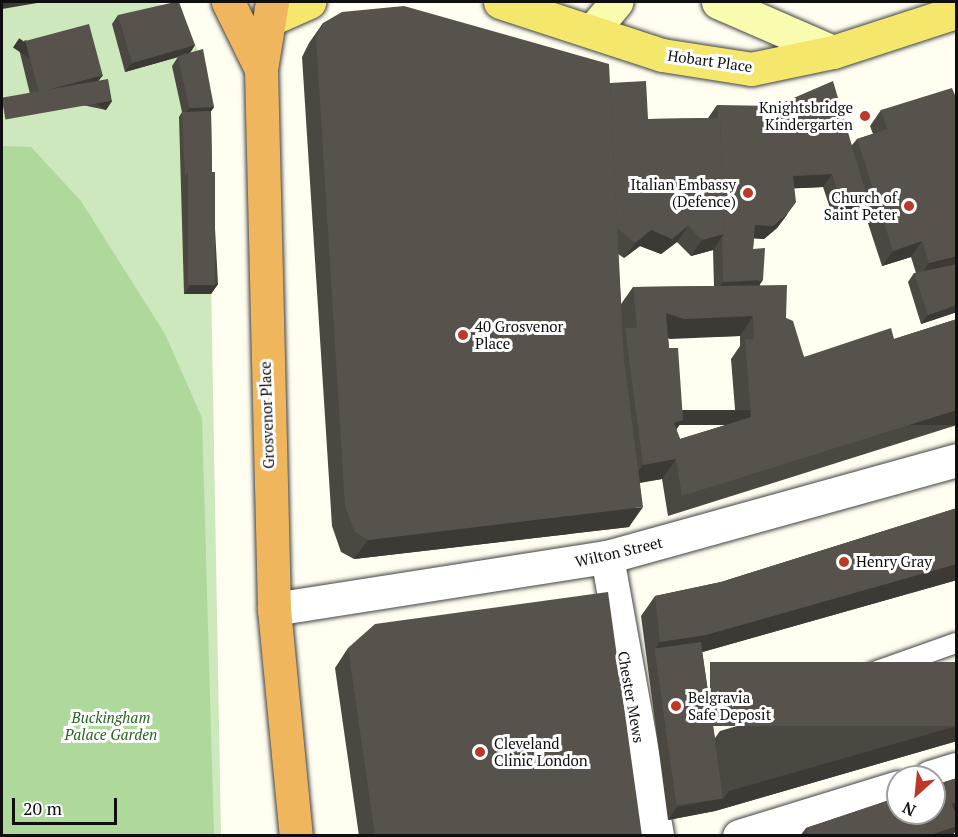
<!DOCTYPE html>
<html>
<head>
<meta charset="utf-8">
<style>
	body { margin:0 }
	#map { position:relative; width:958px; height:837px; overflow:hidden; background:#fffef1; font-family:"PT Serif",serif }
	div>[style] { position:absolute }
	.green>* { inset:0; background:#cce8bc }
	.forest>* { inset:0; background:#aed99b }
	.roads { filter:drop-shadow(0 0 2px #424242) drop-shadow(0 0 2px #424242) }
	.lane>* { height:20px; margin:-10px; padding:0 10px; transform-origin:10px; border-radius:10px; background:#fff }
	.street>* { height:33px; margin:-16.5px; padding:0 16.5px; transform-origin:16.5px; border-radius:16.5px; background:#fff }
	.secondary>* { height:33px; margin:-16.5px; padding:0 16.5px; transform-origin:16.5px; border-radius:16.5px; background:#f9fcaf }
	.primary>* { height:33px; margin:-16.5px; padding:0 16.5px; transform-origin:16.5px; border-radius:16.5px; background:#f4e76c }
	.highway>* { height:33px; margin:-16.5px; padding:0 16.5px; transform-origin:16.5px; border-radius:16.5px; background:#f0b65e }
	.wall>* { inset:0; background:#4b4741 }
	.shaded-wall>* { inset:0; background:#3d3935; transform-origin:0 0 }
	.building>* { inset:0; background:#57524c; transform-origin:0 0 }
	.dots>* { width:16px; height:16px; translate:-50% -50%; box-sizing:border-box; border:3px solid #fff; border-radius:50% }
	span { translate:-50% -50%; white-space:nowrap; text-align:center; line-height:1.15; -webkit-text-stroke:6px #fff; paint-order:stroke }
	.street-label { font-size:15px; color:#0f0f0f }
	.poi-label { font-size:15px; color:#0f0f0f }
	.right { translate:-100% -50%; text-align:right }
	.left { translate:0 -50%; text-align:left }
	.park-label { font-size:15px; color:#256521; font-style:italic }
	.frame { position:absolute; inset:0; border:3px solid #0f0f0f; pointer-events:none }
	.north { position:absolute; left:886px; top:765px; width:60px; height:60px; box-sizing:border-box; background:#fff; border:2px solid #9f9f9f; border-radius:50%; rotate:207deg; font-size:16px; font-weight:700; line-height:24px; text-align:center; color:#0f0f0f }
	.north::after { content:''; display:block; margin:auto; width:21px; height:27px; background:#bc392a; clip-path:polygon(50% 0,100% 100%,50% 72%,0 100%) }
	.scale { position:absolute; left:12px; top:798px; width:105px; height:27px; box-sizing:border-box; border:3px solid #0f0f0f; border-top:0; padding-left:8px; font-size:18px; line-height:21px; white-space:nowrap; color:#0f0f0f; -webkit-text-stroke:4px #fff; paint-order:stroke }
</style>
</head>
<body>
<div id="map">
	<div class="green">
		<i style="clip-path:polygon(2px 2px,150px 2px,168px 6px,187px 25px,202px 60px,208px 116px,221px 835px,2px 836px)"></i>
	</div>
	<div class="forest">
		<i style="clip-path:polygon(2px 146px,31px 147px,81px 201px,165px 334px,202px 418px,214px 835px,2px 835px)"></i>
	</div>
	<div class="roads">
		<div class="lane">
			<i style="left:874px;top:672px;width:87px;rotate:-19.5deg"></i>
		</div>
		<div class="street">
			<i style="left:607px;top:557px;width:283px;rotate:79.8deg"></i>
			<i style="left:274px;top:609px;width:337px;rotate:-8.9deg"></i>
			<i style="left:607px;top:557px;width:362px;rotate:-15.5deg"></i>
			<i style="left:930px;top:777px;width:27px;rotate:-17deg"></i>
			<i style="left:739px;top:836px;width:166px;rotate:-17.1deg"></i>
		</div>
		<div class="secondary">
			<i style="left:718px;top:2px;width:125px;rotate:23.5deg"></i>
			<i style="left:592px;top:31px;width:38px;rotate:-50deg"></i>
		</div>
		<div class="primary">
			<i style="left:500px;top:2px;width:170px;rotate:18.1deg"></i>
			<i style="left:662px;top:55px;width:90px;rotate:8.9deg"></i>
			<i style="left:751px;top:69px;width:84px;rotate:-11.7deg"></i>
			<i style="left:833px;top:52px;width:129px;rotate:-18deg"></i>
			<i style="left:271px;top:19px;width:42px;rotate:-24.1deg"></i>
		</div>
		<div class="highway">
			<i style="left:228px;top:2px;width:75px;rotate:63.8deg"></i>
			<i style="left:261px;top:69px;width:540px;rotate:88.62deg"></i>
			<i style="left:274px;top:609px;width:228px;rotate:84.5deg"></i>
			<i style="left:261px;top:69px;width:68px;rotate:-80.7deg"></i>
		</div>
	</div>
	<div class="wall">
		<i style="clip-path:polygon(118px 15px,195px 45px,190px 53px,214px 107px,211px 111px,212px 172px,218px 284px,211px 294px,184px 294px,179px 117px,182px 112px,172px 66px,178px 57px,125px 72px,112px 24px)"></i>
		<i style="clip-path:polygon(evenodd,323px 23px,610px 83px,648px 119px,708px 118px,717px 105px,852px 145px,857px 139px,873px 134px,870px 126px,881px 110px,957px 100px,957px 312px,921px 324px,908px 282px,914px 273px,916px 273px,911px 257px,882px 266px,862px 205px,858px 210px,841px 214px,830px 208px,823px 187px,794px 188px,787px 215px,777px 228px,764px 239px,754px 238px,753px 249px,760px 286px,786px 318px,804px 357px,894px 339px,957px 319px,957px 425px,668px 516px,662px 479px,640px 483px,629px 527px,354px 559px,341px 552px,332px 526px,302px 57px,309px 43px,323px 23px,677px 242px,691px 256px,713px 250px,714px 286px,633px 287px,621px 304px,618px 254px,624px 258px,640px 246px,661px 254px,677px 242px,323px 23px,740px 336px,740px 346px,731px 359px,736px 422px,680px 439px,676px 429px,683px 420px,669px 348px,668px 338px,740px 336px)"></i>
		<i style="clip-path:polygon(25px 40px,103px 75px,98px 81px,112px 101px,106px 110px,30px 94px,19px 49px)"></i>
		<i style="clip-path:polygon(957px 508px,957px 580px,702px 652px,715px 738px,720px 731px,957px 662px,957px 741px,715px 811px,668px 820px,641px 616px,655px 596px,721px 582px)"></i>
		<i style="clip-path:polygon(348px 648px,642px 836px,359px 836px,335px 668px)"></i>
		<i style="clip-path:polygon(957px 778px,957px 829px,952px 836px,800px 836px,806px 828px)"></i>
	</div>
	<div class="shaded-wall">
		<i style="clip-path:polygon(2px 2px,43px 2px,2px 9px)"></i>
		<i style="clip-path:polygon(195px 45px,189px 54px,125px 72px,132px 63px)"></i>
		<i style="clip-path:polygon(103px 75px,96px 84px,32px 100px,38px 91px)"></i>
		<i style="left:112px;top:101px;width:11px;height:112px;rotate:124deg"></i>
		<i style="clip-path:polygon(214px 107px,208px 116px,183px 117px,189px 108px)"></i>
		<i style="clip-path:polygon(832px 174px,823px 187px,784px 189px,793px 176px)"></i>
		<i style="clip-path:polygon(867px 197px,858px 210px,841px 214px,850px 202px)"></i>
		<i style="clip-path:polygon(796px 202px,777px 228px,764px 239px,746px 238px,755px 225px)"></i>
		<i style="clip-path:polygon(688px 226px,677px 242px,661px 254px,640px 246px,624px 258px,635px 243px,651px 230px)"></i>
		<i style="clip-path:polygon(724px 234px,713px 250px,691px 256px,702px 240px)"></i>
		<i style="clip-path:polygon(922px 241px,911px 257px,882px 266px,893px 251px)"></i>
		<i style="clip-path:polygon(957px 256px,957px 270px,918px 279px,929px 263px)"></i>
		<i style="clip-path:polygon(763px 280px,754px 293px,714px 294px,723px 282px)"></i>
		<i style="clip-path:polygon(218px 284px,211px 294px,184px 294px,190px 285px)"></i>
		<i style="clip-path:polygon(957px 305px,957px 312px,921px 324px,928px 315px)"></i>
		<i style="clip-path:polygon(666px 313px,753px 316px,740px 336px,670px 339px,653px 333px)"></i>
		<i style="left:957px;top:410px;width:15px;height:288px;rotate:90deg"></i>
		<i style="clip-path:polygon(683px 420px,669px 440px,674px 423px)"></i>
		<i style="clip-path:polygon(676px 459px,662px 479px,629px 484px,643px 465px)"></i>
		<i style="clip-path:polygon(643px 507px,629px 527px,354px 559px,368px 540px)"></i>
		<i style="clip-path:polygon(957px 564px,957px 580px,692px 655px,655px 649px,660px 642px)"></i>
		<i style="clip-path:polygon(957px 726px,957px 741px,715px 811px,668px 820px,677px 807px,724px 798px,729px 791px)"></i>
		<i style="clip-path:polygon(957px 802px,957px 818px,952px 804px)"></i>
		<i style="clip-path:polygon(957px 826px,957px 829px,952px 836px,927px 836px)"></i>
	</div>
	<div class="building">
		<i style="clip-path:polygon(175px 2px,179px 2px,195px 45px,132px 63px,118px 15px)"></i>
		<i style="clip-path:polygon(404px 6px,609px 64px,624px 360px,643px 507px,368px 540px,355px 532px,345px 507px,316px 37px,323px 23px,342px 12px)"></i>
		<i style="left:89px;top:24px;width:53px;height:66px;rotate:75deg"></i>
		<i style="clip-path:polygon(203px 49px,214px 107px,189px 108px,178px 56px)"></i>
		<i style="left:108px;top:79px;width:22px;height:108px;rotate:80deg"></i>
		<i style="clip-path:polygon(646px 81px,648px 119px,720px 118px,724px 234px,702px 240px,688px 226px,672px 239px,651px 230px,635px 243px,617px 228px,610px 83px)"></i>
		<i style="clip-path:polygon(833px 81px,867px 197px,850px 202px,839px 195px,832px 174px,793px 176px,796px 202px,786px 215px,773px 226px,755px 225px,753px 249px,765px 248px,763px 280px,723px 282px,722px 238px,724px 234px,720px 118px,718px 118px,717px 105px,775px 106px)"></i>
		<i style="clip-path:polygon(952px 88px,957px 100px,957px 256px,929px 263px,922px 241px,893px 251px,857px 139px,887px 129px,881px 110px)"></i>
		<i style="clip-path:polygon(211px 111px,212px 172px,188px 172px,185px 176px,182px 112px)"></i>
		<i style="left:188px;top:172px;width:27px;height:113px"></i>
		<i style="clip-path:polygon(957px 264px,957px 305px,928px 315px,914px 273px)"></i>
		<i style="clip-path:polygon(evenodd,787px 285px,786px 318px,793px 321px,804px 357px,891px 328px,894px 339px,957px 319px,957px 410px,682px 496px,676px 459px,643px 465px,625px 328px,637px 328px,633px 287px,787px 285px,666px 313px,684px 319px,753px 316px,754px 340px,745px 339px,751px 417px,680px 439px,674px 423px,683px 420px,678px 348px,669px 348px,666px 313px)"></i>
		<i style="clip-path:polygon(957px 508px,957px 564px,706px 635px,660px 642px,655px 596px,721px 582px)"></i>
		<i style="clip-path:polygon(608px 592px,642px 836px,375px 836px,348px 648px,375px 624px)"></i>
		<i style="left:701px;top:642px;width:158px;height:47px;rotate:82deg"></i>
		<i style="left:957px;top:662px;width:64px;height:247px;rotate:90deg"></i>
		<i style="clip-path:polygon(957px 778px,957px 802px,952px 804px,957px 817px,957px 826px,927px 836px,808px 836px,806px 828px,898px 797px,898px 813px,934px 813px,934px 785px)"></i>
	</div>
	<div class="dots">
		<i style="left:865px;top:116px;background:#bc392a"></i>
		<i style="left:748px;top:193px;background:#bc392a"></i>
		<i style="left:909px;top:206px;background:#bc392a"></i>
		<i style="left:463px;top:335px;background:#bc392a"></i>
		<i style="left:844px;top:562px;background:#bc392a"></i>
		<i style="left:676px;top:706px;background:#bc392a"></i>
		<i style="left:480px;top:752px;background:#bc392a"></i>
	</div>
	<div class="street-label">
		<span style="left:710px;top:61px;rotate:8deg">Hobart Place</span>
		<span style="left:267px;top:415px;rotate:-92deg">Grosvenor Place</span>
		<span style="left:619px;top:552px;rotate:-13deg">Wilton Street</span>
		<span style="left:631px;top:697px;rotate:80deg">Chester Mews</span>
	</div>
	<div class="poi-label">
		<span class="right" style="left:853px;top:116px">Knightsbridge<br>Kindergarten</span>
		<span class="right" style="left:736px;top:193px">Italian Embassy<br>(Defence)</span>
		<span class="right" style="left:897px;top:206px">Church of<br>Saint Peter</span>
		<span class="left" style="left:475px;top:335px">40 Grosvenor<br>Place</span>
		<span class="left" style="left:856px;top:562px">Henry Gray</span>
		<span class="left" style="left:688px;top:706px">Belgravia<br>Safe Deposit</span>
		<span class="left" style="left:494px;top:752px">Cleveland<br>Clinic London</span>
	</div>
	<div class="park-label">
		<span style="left:111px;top:726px">Buckingham<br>Palace Garden</span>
	</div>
	<div class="frame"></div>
	<div class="north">N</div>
	<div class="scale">20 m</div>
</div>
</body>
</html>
